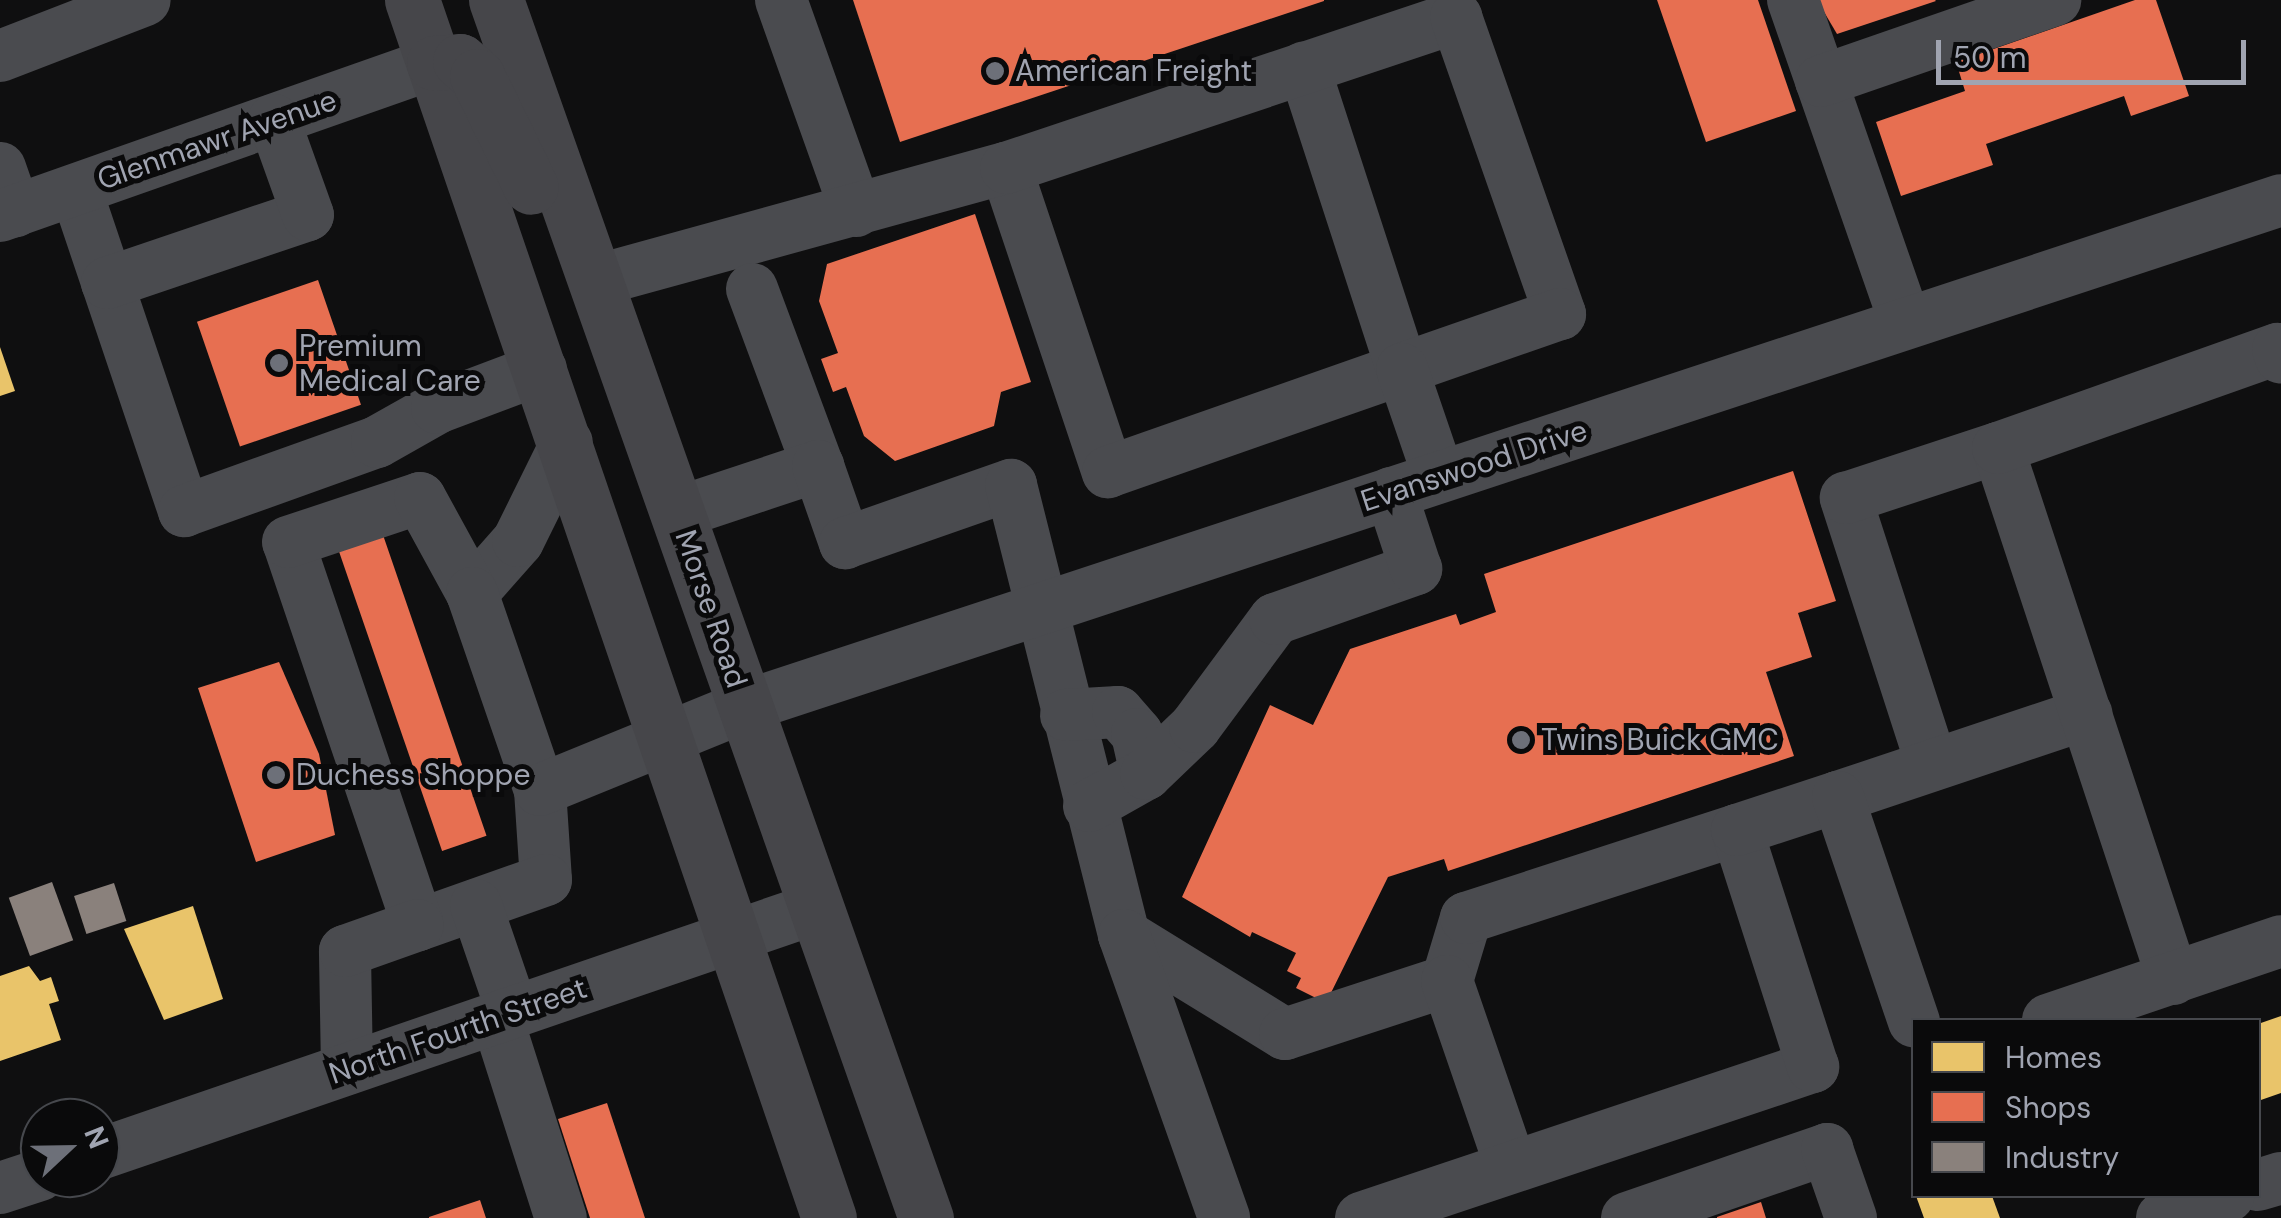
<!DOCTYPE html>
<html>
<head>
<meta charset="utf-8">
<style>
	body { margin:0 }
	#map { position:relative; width:2281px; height:1218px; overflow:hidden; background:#0f0f10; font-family:"DM Sans",sans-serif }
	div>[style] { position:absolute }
	.homes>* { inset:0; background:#e9c46a }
	.shops>* { inset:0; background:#e76f51; transform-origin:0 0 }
	.industry>* { inset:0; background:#8a817c; transform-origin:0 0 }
	.minor>* { height:52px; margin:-26px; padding:0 26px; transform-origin:26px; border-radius:26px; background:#4a4b4f }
	.major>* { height:55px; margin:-27.5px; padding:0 27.5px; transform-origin:27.5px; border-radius:27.5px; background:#46464a }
	.dots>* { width:28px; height:28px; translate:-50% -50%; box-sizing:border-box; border:5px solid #0a0a0b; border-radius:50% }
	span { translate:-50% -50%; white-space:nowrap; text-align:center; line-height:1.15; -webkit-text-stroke:10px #0a0a0b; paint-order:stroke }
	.poi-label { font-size:30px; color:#a0a4b1 }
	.left { translate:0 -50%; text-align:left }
	.street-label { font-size:30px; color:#a0a4b1 }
	.legend { position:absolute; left:1911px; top:1018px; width:350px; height:180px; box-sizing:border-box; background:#0a0a0b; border:2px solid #46484d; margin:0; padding:12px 18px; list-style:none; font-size:30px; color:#a0a4b1 }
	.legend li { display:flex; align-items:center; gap:20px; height:50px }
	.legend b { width:50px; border:2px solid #46484d }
	.north { position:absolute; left:20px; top:1098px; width:100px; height:100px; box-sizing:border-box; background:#0a0a0b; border:2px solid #46484d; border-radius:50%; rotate:68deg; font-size:28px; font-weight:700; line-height:40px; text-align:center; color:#a0a4b1 }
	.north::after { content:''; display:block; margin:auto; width:35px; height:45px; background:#6d7079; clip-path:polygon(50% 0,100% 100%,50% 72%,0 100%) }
	.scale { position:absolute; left:1936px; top:40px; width:310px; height:45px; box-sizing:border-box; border:5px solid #a0a4b1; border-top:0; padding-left:12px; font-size:30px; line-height:35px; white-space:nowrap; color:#a0a4b1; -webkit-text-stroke:8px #0a0a0b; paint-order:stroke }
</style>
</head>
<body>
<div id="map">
	<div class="homes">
		<i style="clip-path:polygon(0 347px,15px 391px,0 396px)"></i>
		<i style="clip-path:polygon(193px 906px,223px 999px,164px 1020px,124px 929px)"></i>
		<i style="clip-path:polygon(29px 966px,40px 981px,51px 977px,59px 1001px,49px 1004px,61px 1040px,0 1061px,0 976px)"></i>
		<i style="clip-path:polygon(2281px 1016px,2281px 1093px,2258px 1101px,2258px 1024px)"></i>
		<i style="clip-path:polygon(1916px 1196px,1992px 1196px,2000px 1218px,1924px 1218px)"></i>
	</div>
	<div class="shops">
		<i style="clip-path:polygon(853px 0,1324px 0,1324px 1px,900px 142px)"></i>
		<i style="clip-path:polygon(1657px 0,1758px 0,1796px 111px,1706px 142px)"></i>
		<i style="clip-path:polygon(1817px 0,1935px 0,1936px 1px,1837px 34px)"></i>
		<i style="clip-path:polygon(2135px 0,2156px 0,2189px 96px,2131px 116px,2124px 96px,1986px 144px,1993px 165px,1901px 196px,1876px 122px,1965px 91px,1956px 62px)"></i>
		<i style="clip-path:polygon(975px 214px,1031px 382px,1001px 392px,994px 426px,895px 461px,864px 436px,846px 387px,833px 392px,821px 359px,838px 353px,819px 301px,827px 264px)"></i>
		<i style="left:318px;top:280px;width:132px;height:128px;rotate:71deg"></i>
		<i style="clip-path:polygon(1793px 471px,1836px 601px,1798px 613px,1812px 657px,1766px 672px,1794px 756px,1448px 871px,1444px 859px,1388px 877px,1326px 1003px,1296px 988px,1301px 978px,1287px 971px,1296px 953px,1252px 932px,1250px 937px,1182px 897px,1270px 705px,1313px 725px,1350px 649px,1456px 614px,1460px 625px,1496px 612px,1484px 574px)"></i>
		<i style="left:383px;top:535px;width:318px;height:47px;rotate:71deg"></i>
		<i style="clip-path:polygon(279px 662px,319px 754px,335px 835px,256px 862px,198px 688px)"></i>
		<i style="clip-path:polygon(607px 1103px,645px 1218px,590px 1218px,558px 1119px)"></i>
		<i style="clip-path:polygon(480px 1200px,486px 1218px,429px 1218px,429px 1217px)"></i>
		<i style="clip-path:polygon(1761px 1202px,1766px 1218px,1717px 1218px,1717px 1217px)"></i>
	</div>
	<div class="industry">
		<i style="left:52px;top:882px;width:62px;height:46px;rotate:70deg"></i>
		<i style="left:114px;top:883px;width:40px;height:42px;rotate:72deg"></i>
	</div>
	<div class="minor">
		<i style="left:781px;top:0;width:224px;rotate:70.4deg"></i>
		<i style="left:1793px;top:0;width:341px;rotate:70.8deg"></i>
		<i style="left:0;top:56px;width:155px;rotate:-21.1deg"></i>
		<i style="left:1821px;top:81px;width:248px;rotate:-19.1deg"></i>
		<i style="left:0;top:168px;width:46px;rotate:70.8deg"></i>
		<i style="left:1006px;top:168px;width:321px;rotate:71.5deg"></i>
		<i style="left:1108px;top:472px;width:312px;rotate:-19.3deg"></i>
		<i style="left:1402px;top:369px;width:317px;rotate:-108deg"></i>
		<i style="left:76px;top:190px;width:339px;rotate:71.4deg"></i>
		<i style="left:184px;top:511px;width:205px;rotate:-19.7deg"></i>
		<i style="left:377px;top:442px;width:69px;rotate:-29.5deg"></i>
		<i style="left:437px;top:408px;width:111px;rotate:-20.6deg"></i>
		<i style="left:0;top:216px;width:460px;rotate:-19.4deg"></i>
		<i style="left:595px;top:281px;width:426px;rotate:-15.4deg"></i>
		<i style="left:1006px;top:168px;width:475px;rotate:-18.5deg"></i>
		<i style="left:1456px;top:17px;width:315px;rotate:70.7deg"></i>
		<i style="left:1560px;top:314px;width:167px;rotate:160.8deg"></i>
		<i style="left:1402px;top:369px;width:114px;rotate:71.1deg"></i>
		<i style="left:107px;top:283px;width:212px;rotate:-18.7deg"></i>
		<i style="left:308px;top:215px;width:101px;rotate:-109.7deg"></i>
		<i style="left:752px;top:289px;width:189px;rotate:69.6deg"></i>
		<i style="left:677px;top:513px;width:149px;rotate:-18.4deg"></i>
		<i style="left:818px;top:466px;width:82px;rotate:70.7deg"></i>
		<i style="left:845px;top:543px;width:176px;rotate:-19.3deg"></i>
		<i style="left:1011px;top:485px;width:464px;rotate:75.9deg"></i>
		<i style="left:1124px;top:935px;width:189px;rotate:31.6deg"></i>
		<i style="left:1285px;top:1034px;width:170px;rotate:-18.1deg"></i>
		<i style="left:1447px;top:981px;width:66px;rotate:-73.2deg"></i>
		<i style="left:1466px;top:918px;width:285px;rotate:-18deg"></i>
		<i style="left:472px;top:593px;width:69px;rotate:-48.5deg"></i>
		<i style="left:518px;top:541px;width:110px;rotate:-63.7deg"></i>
		<i style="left:1066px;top:715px;width:52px;rotate:-3.3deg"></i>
		<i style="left:1118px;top:712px;width:29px;rotate:49deg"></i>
		<i style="left:1137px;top:734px;width:41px;rotate:77.3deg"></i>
		<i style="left:1932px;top:765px;width:281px;rotate:-107.9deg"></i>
		<i style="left:1846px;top:498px;width:160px;rotate:-18.2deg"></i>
		<i style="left:540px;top:790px;width:90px;rotate:86.2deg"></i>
		<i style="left:546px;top:880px;width:136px;rotate:160.6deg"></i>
		<i style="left:418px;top:925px;width:404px;rotate:-108.7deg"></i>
		<i style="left:288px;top:542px;width:139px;rotate:-18.4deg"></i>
		<i style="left:420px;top:498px;width:108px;rotate:61.3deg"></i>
		<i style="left:472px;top:593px;width:208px;rotate:71deg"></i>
		<i style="left:540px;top:790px;width:222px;rotate:-22.2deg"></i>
		<i style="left:746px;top:706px;width:1616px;rotate:-18.24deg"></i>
		<i style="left:1838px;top:797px;width:262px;rotate:-18.5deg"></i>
		<i style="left:1089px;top:806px;width:65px;rotate:-29.3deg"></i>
		<i style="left:1146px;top:774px;width:68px;rotate:-43.8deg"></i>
		<i style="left:1195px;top:727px;width:134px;rotate:-53.5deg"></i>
		<i style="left:1275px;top:619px;width:150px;rotate:-19.5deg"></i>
		<i style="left:1416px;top:569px;width:80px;rotate:-108.2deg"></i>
		<i style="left:476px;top:905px;width:114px;rotate:71.1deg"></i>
		<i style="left:1124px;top:935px;width:300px;rotate:70.5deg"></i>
		<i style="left:2173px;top:979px;width:559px;rotate:-108.24deg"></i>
		<i style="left:1998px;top:448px;width:297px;rotate:-19.5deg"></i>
		<i style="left:2278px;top:349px;width:9px;rotate:72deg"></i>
		<i style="left:1447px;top:981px;width:197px;rotate:71deg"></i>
		<i style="left:497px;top:1018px;width:210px;rotate:72.3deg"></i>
		<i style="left:2048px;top:1020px;width:246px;rotate:-18.7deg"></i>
		<i style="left:347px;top:1069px;width:118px;rotate:-91deg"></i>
		<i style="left:345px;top:951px;width:77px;rotate:-19.6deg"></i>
		<i style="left:100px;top:1154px;width:758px;rotate:-18.94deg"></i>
		<i style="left:2258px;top:1185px;width:24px;rotate:-17deg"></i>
		<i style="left:0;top:1188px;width:42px;rotate:-18deg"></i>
		<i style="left:1361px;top:1218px;width:477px;rotate:-18.5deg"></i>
		<i style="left:1813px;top:1067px;width:249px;rotate:-107.8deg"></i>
		<i style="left:1737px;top:830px;width:106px;rotate:-18.1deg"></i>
		<i style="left:1838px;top:797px;width:237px;rotate:71.3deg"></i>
		<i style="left:1627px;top:1218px;width:212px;rotate:-19deg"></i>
		<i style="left:1827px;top:1149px;width:73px;rotate:70.8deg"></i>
		<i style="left:2162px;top:1218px;width:70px;rotate:-18.4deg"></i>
	</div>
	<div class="major">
		<i style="left:412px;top:0;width:1287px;rotate:71.1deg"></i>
		<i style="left:496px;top:0;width:1292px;rotate:70.56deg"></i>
		<i style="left:434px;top:63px;width:26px;rotate:-4deg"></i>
		<i style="left:460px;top:61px;width:23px;rotate:41deg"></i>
		<i style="left:477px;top:76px;width:123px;rotate:64.1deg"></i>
	</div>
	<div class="dots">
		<i style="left:995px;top:71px;background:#6d7079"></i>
		<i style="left:279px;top:363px;background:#6d7079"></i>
		<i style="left:1521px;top:740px;background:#6d7079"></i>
		<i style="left:276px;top:775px;background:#6d7079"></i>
	</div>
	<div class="poi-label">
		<span class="left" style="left:1015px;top:71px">American Freight</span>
		<span class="left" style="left:299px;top:363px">Premium<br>Medical Care</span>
		<span class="left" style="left:1541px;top:740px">Twins Buick GMC</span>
		<span class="left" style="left:296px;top:775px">Duchess Shoppe</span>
	</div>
	<div class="street-label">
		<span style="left:217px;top:140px;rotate:-19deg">Glenmawr Avenue</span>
		<span style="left:1474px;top:466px;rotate:-18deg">Evanswood Drive</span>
		<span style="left:711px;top:609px;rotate:71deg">Morse Road</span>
		<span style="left:458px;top:1031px;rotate:-19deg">North Fourth Street</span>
	</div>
	<ul class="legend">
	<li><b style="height:28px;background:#e9c46a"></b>Homes</li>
	<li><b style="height:28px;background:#e76f51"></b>Shops</li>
	<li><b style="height:28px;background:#8a817c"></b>Industry</li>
	</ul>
	<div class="north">N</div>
	<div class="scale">50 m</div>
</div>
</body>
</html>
